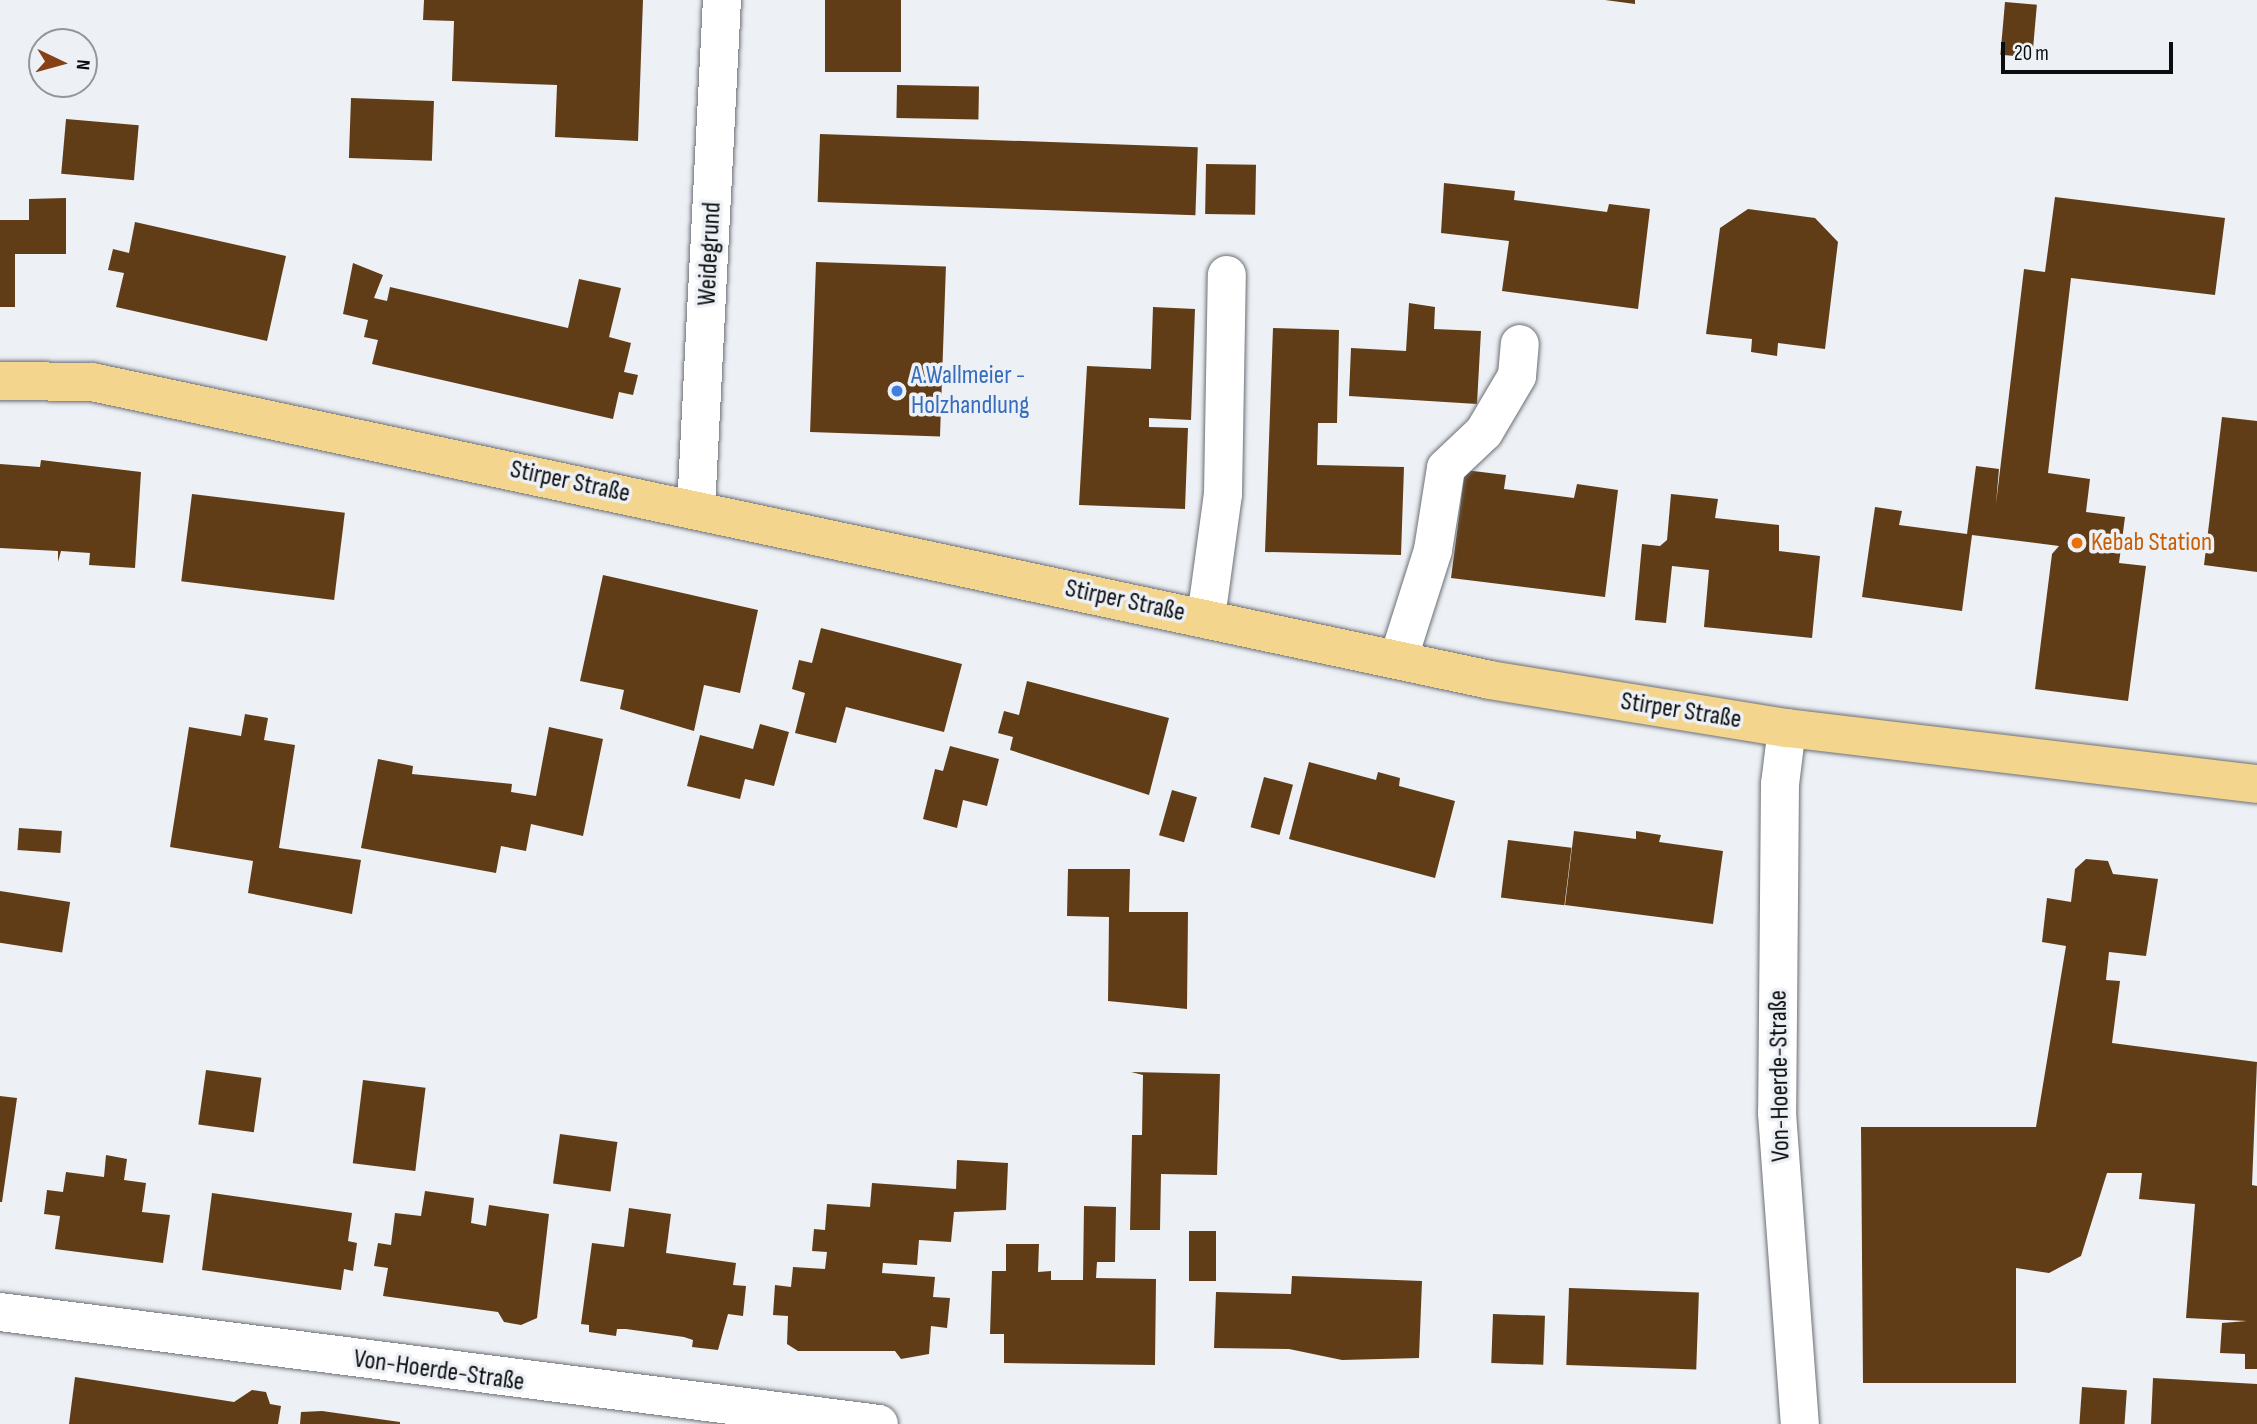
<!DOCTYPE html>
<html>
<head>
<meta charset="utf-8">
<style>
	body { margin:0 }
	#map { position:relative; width:2257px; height:1424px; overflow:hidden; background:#edf1f6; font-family:"Sofia Sans Condensed",sans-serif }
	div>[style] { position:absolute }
	.building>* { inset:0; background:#603d17; transform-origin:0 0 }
	.roads { filter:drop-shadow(0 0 2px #6c6f74) drop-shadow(0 0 2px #6c6f74) }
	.minor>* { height:38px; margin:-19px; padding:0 19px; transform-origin:19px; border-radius:19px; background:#fff }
	.major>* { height:38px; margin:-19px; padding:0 19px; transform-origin:19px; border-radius:19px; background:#f4d58e }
	.dots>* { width:19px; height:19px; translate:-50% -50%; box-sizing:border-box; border:4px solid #edf1f6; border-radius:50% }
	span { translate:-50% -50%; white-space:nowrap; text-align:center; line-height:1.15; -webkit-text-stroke:7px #edf1f6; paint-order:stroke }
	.street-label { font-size:26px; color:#0b0c0e }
	.shop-label { font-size:26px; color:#366cbe }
	.left { translate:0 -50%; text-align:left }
	.food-label { font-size:26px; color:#c56008 }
	.north { position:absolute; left:28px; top:28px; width:70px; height:70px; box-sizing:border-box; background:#edf1f6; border:2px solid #939599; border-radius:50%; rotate:95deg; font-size:19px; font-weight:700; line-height:28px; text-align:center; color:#0b0c0e }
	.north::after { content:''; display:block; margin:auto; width:24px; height:32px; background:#864216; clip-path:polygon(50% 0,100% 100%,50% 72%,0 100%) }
	.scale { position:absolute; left:2001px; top:42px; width:172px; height:32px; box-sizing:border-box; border:4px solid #0b0c0e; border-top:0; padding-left:9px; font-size:21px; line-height:24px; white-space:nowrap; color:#0b0c0e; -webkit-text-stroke:5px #edf1f6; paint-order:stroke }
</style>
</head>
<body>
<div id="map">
	<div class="building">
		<i style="clip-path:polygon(424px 0,643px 0,638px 141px,555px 137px,557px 85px,452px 81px,454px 21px,423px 20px)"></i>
		<i style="left:825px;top:0;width:76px;height:72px"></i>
		<i style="clip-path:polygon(1605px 0,1635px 0,1635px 4px)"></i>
		<i style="left:2005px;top:2px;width:32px;height:53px;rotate:5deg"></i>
		<i style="left:897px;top:85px;width:82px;height:33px;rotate:1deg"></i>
		<i style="left:351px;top:98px;width:83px;height:60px;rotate:2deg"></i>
		<i style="left:66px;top:119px;width:73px;height:55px;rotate:5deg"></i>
		<i style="left:820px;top:134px;width:378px;height:68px;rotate:2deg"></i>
		<i style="left:1206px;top:164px;width:50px;height:50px;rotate:1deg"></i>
		<i style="clip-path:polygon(1444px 183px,1515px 191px,1514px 200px,1607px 212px,1609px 204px,1650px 209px,1638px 309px,1502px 291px,1509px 241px,1441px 233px)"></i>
		<i style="clip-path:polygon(2055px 197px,2225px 218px,2215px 295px,2071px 278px,2048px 473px,2090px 479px,2086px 512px,2125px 517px,2119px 563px,2146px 566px,2128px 701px,2035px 689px,2052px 554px,2059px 546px,1972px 535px,1962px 611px,1862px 597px,1875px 507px,1902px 511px,1899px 525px,1967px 534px,1976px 466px,1999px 469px,1996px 504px,2024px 269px,2045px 272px)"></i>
		<i style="clip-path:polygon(66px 198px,66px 254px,15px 254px,15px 307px,0 307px,0 220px,29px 220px,29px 199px)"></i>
		<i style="clip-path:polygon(1748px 209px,1815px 218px,1838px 242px,1825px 349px,1778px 343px,1777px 356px,1751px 352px,1752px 339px,1706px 334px,1720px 228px)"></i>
		<i style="clip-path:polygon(135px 222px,286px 256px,267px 341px,116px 307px,124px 273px,108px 270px,113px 249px,129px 253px)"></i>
		<i style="left:816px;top:262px;width:130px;height:170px;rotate:2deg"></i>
		<i style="clip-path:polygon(353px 263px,383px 275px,374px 298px,387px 301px,390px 287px,568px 328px,579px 279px,621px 288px,609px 337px,631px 343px,624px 372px,638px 375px,633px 395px,619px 392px,613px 419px,372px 364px,378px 340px,364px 337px,368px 320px,343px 314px)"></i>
		<i style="clip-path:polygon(1409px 303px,1435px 307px,1434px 329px,1481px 331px,1477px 404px,1349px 396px,1351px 348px,1406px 351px)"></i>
		<i style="clip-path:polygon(1153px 307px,1195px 309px,1191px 420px,1149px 418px,1149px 427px,1188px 428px,1185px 509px,1079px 505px,1087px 366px,1151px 369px)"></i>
		<i style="clip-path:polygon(1273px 328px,1339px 330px,1337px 423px,1318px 423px,1317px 465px,1404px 467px,1401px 555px,1265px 552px)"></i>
		<i style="clip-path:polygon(2222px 417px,2257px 421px,2257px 572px,2204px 565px)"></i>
		<i style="clip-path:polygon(41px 460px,141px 472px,135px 568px,89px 565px,90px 553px,61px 551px,58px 562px,58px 551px,0 548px,0 464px,40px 467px)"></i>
		<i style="clip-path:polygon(1465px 470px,1506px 475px,1504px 489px,1574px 498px,1577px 484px,1618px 490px,1605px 597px,1451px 578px)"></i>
		<i style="left:192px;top:494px;width:154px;height:88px;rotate:7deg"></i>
		<i style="clip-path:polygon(1671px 494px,1718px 499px,1715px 518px,1779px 525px,1779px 551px,1820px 556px,1812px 638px,1704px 627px,1709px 570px,1672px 566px,1666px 623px,1635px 620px,1642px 544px,1660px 546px,1667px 540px)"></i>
		<i style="clip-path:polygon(603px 575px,758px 610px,740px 693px,704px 685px,694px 731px,620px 709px,624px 690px,580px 681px)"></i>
		<i style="clip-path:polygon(821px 628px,962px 664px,944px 732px,846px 707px,836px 743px,795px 733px,805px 693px,792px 689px,799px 660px,812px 663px)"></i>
		<i style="clip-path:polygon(1027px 681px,1169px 718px,1149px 795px,1010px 750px,1013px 737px,998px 733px,1004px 711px,1019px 715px)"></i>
		<i style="clip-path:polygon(245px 714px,268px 718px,264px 740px,295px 745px,279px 848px,361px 860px,352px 914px,248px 893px,253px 861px,170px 847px,189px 727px,241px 736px)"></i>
		<i style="clip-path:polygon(760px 724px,789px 732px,774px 786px,745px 779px,740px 799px,687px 786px,700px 735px,753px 749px)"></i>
		<i style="clip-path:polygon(549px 727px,603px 739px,583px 836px,531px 824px,526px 851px,501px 846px,496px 873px,361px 848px,378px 759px,413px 766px,412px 774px,512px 784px,511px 792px,536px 796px)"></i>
		<i style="clip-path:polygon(950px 746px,999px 759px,987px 806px,963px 800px,957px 828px,923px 819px,935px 769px,943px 771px)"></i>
		<i style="clip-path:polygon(1309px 762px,1376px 780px,1378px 772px,1400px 778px,1399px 786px,1455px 801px,1435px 878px,1289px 839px)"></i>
		<i style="left:1264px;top:777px;width:30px;height:52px;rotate:15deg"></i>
		<i style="left:1172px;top:790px;width:26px;height:47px;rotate:16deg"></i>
		<i style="left:19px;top:828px;width:43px;height:22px;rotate:4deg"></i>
		<i style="clip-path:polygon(1574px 831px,1636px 839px,1636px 831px,1661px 835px,1659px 842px,1723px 851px,1713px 924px,1565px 905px)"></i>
		<i style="left:1508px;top:840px;width:64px;height:58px;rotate:7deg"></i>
		<i style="clip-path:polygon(2086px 859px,2108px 861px,2113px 874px,2158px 879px,2146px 956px,2109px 952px,2106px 980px,2120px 981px,2112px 1043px,2257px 1062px,2252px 1185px,2257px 1186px,2257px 1369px,2245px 1369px,2245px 1354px,2220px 1353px,2222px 1323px,2247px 1321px,2186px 1318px,2195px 1204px,2139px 1199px,2142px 1173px,2107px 1173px,2081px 1256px,2049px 1273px,2016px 1268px,2016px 1383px,1863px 1383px,1861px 1127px,2036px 1127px,2066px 946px,2042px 942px,2047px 898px,2071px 902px,2075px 869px)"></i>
		<i style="clip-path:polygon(1068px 869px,1130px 869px,1129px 912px,1188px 912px,1187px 1009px,1108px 1001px,1109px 917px,1067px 916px)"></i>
		<i style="left:0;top:891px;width:71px;height:51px;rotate:9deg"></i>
		<i style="left:206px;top:1070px;width:56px;height:55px;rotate:8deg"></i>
		<i style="clip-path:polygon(1220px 1074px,1217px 1175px,1161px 1174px,1160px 1230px,1130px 1230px,1132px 1135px,1142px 1135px,1143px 1075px,1131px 1072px)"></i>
		<i style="left:363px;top:1080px;width:63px;height:84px;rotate:7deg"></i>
		<i style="clip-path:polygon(0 1096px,17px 1098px,2px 1202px,0 1202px)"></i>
		<i style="left:560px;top:1134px;width:58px;height:50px;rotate:8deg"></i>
		<i style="clip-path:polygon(106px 1155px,127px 1159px,124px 1180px,146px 1183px,142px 1212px,170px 1215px,163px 1263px,55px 1249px,60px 1216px,44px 1214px,47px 1190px,63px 1192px,66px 1172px,104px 1177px)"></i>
		<i style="clip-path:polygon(957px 1160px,1008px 1163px,1006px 1210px,954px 1212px,951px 1242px,919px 1240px,917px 1265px,883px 1263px,882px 1273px,935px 1277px,933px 1297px,950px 1298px,947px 1328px,931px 1326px,929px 1354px,901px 1359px,895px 1351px,798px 1351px,787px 1344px,788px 1316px,773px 1315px,775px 1285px,791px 1287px,793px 1267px,825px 1269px,827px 1252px,812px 1251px,814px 1229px,825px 1230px,827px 1204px,870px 1207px,872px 1183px,956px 1189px)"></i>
		<i style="clip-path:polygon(425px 1191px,474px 1198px,471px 1223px,486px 1226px,489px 1205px,549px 1214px,537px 1318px,521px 1325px,504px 1322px,498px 1312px,383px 1296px,388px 1268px,374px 1266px,378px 1243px,391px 1245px,395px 1213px,421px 1216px)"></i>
		<i style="clip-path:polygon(212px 1193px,352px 1213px,348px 1241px,357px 1243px,353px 1271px,344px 1269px,341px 1290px,202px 1270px)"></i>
		<i style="clip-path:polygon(1084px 1206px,1116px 1207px,1115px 1262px,1097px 1262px,1096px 1278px,1156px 1279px,1155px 1365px,1004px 1363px,1004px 1334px,990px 1334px,992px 1271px,1006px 1271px,1006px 1244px,1039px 1244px,1038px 1272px,1051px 1271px,1051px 1280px,1083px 1280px)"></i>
		<i style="clip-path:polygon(629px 1208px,671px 1214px,666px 1253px,736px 1263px,733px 1285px,746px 1286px,743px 1316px,728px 1314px,718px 1350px,692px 1347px,693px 1340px,684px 1337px,626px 1329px,617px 1329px,616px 1336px,589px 1332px,589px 1325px,581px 1324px,592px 1243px,624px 1247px)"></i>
		<i style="left:1189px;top:1231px;width:27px;height:50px"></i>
		<i style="clip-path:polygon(1292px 1276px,1422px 1281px,1419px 1358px,1342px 1360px,1289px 1349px,1214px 1348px,1216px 1292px,1291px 1294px)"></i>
		<i style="left:1569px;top:1288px;width:130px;height:77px;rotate:2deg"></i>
		<i style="left:1493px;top:1314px;width:52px;height:49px;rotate:2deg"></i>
		<i style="clip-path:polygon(75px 1377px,234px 1402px,252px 1390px,266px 1392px,270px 1404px,281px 1406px,278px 1424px,69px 1424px)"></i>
		<i style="clip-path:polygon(2153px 1378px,2257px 1384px,2257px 1424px,2151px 1424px)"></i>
		<i style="left:2082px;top:1387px;width:45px;height:37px;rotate:4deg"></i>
		<i style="clip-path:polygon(322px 1411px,400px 1422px,400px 1424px,300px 1424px,301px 1412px)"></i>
	</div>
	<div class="roads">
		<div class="minor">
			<i style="left:696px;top:509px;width:510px;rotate:-87.08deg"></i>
			<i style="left:1206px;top:618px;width:125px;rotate:-82.2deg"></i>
			<i style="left:1223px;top:494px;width:219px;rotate:-89deg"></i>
			<i style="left:1398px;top:660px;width:115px;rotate:-72.3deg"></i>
			<i style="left:1433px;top:550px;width:83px;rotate:-81deg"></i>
			<i style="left:1446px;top:468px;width:52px;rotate:-43.5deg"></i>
			<i style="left:1484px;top:432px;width:65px;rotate:-59.5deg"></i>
			<i style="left:1517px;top:376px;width:32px;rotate:-85deg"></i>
			<i style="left:1787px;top:728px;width:56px;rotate:97.1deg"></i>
			<i style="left:1780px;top:784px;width:329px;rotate:90.5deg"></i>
			<i style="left:1777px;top:1113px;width:312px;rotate:85.8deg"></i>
			<i style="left:0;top:1312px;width:886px;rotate:7.26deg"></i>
		</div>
		<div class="major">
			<i style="left:0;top:381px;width:92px;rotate:0.6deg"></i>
			<i style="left:92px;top:382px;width:1429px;rotate:12.03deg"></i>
			<i style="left:1490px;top:680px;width:301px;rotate:9.2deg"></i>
			<i style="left:1787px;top:728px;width:473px;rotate:6.8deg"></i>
		</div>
	</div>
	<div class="dots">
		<i style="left:897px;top:391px;background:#3f7fe0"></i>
		<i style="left:2077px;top:543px;background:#e8710a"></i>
	</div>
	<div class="street-label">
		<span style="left:710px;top:254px;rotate:-87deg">Weidegrund</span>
		<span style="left:570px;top:482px;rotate:12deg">Stirper Straße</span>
		<span style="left:1125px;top:601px;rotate:12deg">Stirper Straße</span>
		<span style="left:1681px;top:711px;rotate:9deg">Stirper Straße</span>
		<span style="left:1780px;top:1076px;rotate:-91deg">Von-Hoerde-Straße</span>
		<span style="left:439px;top:1371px;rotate:8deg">Von-Hoerde-Straße</span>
	</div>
	<div class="shop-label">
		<span class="left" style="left:911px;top:391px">A.Wallmeier -<br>Holzhandlung</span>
	</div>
	<div class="food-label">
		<span class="left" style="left:2091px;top:543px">Kebab Station</span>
	</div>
	<div class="north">N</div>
	<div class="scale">20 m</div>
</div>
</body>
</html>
